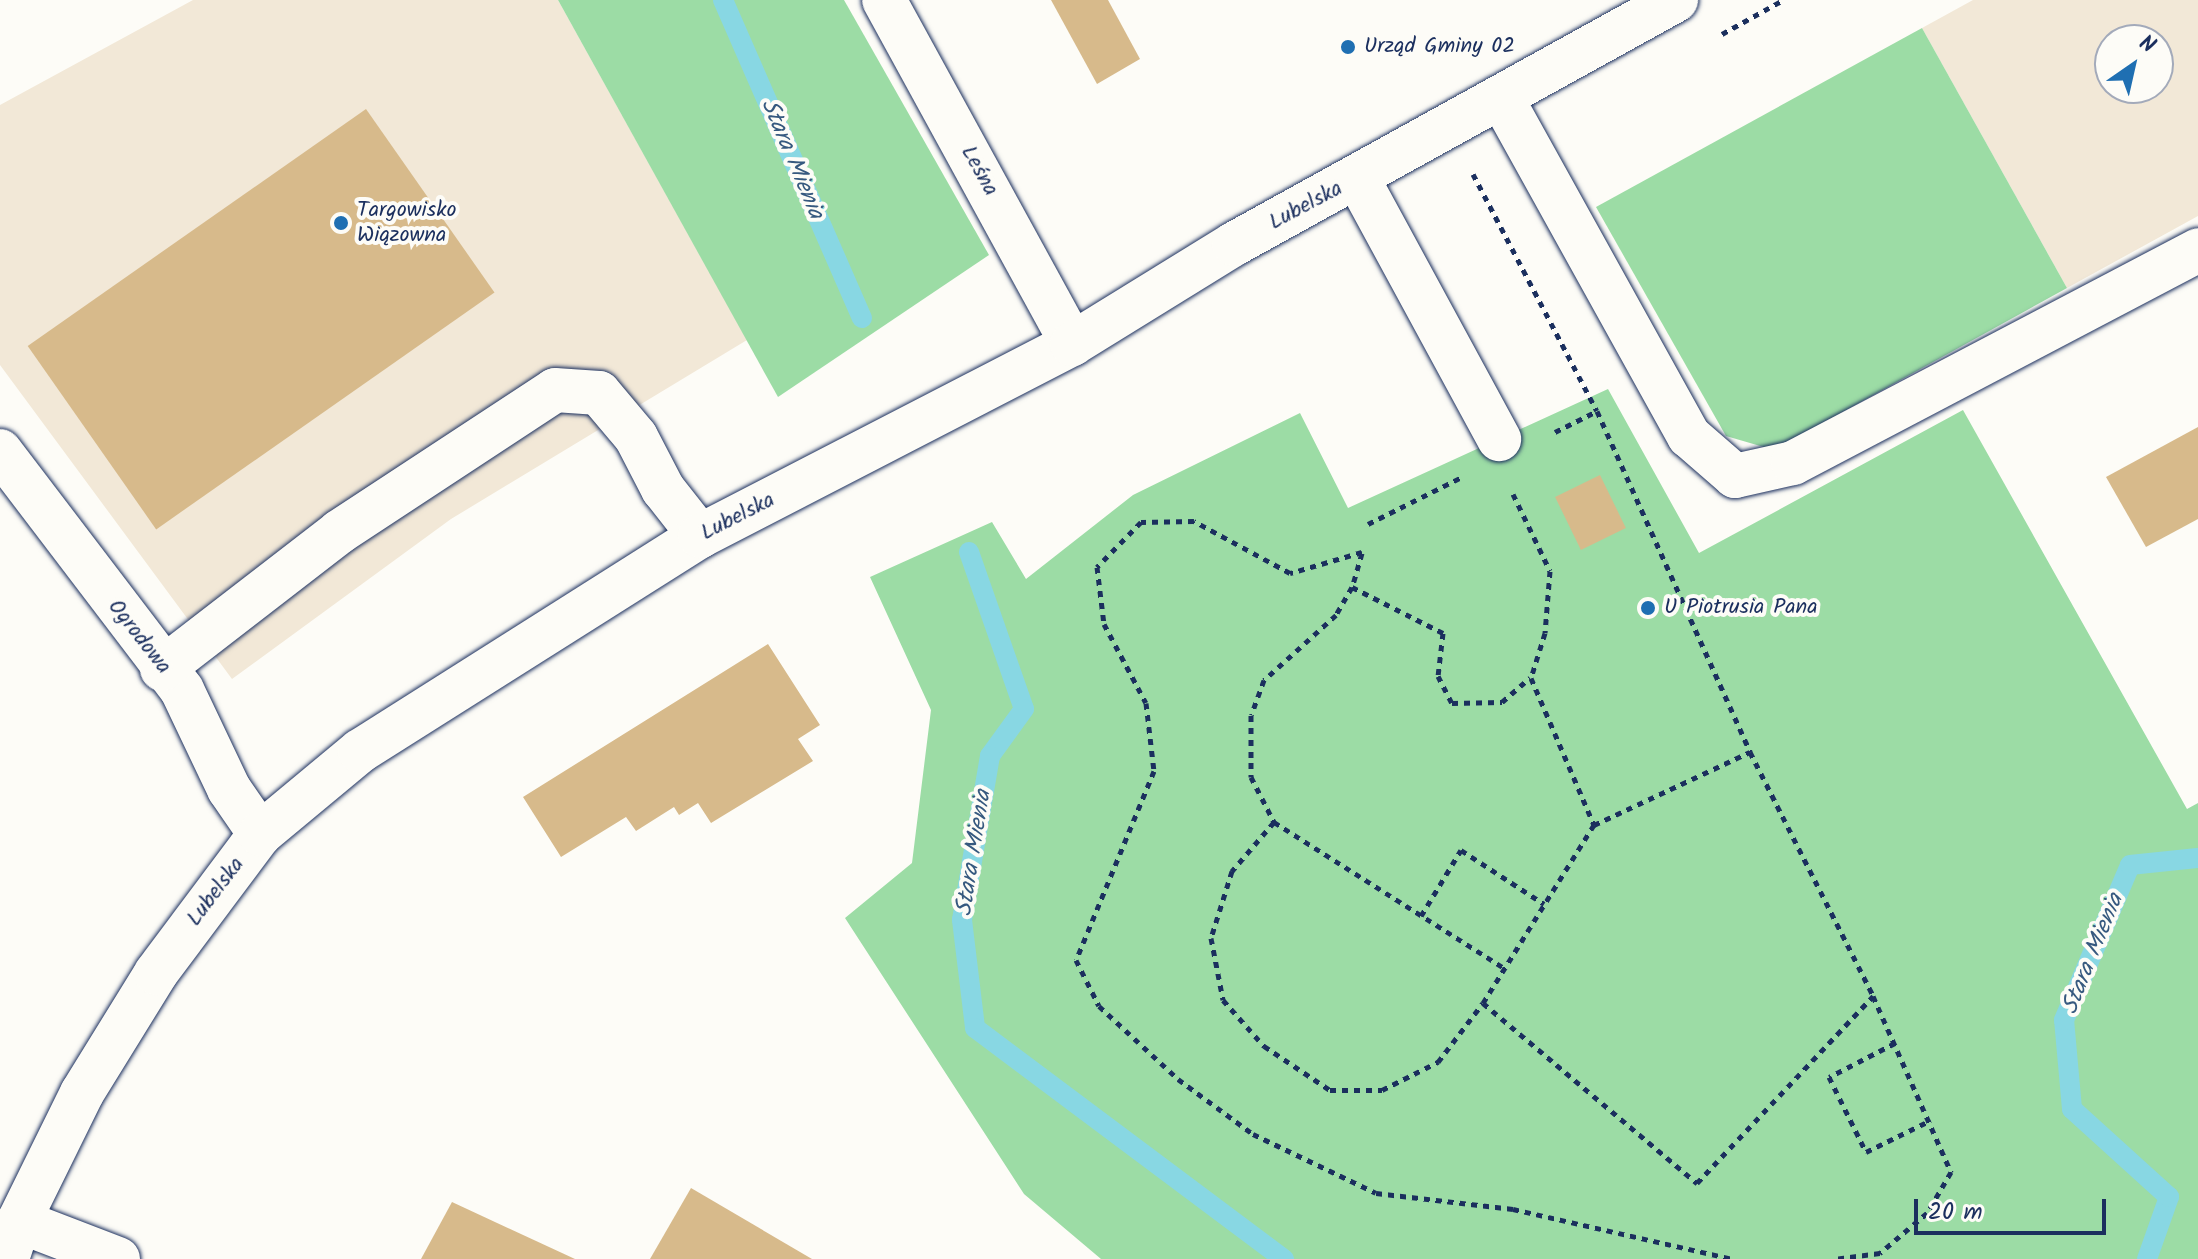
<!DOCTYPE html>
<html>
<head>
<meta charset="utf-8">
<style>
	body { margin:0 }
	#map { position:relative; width:2198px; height:1259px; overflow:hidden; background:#fdfcf7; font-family:Kalam,sans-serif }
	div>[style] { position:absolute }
	.built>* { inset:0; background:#f2e8d7 }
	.green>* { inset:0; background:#9cdca5 }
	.stream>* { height:20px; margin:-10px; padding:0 10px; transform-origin:10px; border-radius:10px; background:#88d7e3 }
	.building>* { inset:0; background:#d7ba8b; transform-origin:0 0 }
	.path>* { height:5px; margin-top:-2.5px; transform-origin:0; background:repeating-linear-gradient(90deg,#1b2f5e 0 6px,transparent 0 12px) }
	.roads { filter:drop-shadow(0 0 2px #1b2f5e) drop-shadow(0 0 2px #1b2f5e) }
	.minor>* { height:44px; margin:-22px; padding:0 22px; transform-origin:22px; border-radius:22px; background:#fdfcf7 }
	.major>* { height:44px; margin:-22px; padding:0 22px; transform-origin:22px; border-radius:22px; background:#fdfcf7 }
	.dots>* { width:22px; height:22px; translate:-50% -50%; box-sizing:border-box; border:4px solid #fdfcf7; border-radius:50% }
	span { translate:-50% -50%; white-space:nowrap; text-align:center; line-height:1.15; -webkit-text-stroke:8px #fdfcf7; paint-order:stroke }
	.poi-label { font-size:22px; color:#1b2f5e }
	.left { translate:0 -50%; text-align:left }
	.street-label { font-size:22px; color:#1b2f5e }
	.water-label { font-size:24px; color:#36597f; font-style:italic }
	.north { position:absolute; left:2094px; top:24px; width:80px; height:80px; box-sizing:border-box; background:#fdfcf7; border:2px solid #a3aaba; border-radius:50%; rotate:34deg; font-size:22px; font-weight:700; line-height:32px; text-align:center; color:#1b2f5e }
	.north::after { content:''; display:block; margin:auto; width:28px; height:36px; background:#1f6fb2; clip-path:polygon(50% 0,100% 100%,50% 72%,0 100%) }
	.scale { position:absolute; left:1914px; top:1199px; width:192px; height:36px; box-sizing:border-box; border:4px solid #1b2f5e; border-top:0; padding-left:10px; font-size:24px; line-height:28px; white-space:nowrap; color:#1b2f5e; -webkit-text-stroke:6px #fdfcf7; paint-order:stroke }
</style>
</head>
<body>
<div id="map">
	<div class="built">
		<i style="clip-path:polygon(193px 0,558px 0,747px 340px,451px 519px,232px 679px,0 365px,0 105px)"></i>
		<i style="clip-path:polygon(evenodd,1973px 0,2198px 0,2198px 216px,2067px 288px,1922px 28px,1973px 0,2110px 40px,2158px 40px,2158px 88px,2110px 88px,2110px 40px)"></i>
	</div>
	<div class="green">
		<i style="clip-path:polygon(558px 0,844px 0,989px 255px,778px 397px)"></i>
		<i style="clip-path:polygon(1922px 28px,2067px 288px,1774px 450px,1726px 436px,1596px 207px)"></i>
		<i style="clip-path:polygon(1608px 389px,1699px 553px,1963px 410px,2187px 809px,2198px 803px,2198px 1259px,1101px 1259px,1024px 1194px,845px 918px,912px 863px,931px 710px,870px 577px,992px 522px,1026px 579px,1133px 495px,1300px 413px,1348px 508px)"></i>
	</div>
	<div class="stream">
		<i style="left:723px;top:0;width:347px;rotate:66.4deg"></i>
		<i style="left:969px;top:552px;width:166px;rotate:70.7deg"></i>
		<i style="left:1024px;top:709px;width:58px;rotate:125.9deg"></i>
		<i style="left:990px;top:756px;width:166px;rotate:99.7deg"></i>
		<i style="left:962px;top:920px;width:109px;rotate:83.1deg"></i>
		<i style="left:975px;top:1028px;width:386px;rotate:36.8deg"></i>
		<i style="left:2147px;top:1259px;width:66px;rotate:-70.5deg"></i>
		<i style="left:2169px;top:1197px;width:131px;rotate:-137.8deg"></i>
		<i style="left:2072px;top:1109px;width:89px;rotate:-95.1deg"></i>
		<i style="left:2064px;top:1020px;width:168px;rotate:-66.9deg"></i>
		<i style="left:2130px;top:865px;width:68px;rotate:-5.9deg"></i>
	</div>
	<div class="building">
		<i style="clip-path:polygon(1051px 0,1108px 0,1140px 59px,1097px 84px)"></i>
		<i style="left:366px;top:109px;width:224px;height:413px;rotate:55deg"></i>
		<i style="clip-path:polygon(2198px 427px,2198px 519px,2146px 547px,2106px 477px)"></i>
		<i style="left:1600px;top:475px;width:59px;height:50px;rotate:64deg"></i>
		<i style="clip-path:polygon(768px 644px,820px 725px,798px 739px,813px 761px,711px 823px,698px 803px,679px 815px,674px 807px,636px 831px,626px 817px,561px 857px,523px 797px)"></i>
		<i style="clip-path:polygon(691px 1188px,812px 1259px,650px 1259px)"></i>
		<i style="clip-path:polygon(452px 1202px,575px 1259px,421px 1259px)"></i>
	</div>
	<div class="path">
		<i style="left:1722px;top:34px;width:70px;rotate:-29.1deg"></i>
		<i style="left:1473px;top:174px;width:267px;rotate:62.4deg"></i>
		<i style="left:1597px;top:411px;width:374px;rotate:65.8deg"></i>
		<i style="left:1750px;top:752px;width:273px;rotate:63.2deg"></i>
		<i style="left:1873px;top:996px;width:193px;rotate:66.1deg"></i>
		<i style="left:1951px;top:1172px;width:48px;rotate:120.3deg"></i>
		<i style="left:1927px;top:1213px;width:62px;rotate:139.6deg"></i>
		<i style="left:1880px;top:1253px;width:46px;rotate:172.6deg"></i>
		<i style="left:1555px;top:432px;width:47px;rotate:-26.6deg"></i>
		<i style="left:1513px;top:494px;width:85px;rotate:64.3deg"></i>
		<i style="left:1550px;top:571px;width:62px;rotate:94.6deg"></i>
		<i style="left:1545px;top:633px;width:47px;rotate:107.3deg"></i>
		<i style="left:1531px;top:678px;width:160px;rotate:66.8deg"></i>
		<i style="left:1368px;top:524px;width:103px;rotate:-26.6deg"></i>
		<i style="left:1362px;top:552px;width:75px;rotate:163.7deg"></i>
		<i style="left:1290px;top:573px;width:109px;rotate:-151.6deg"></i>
		<i style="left:1194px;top:521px;width:53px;rotate:178.9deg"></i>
		<i style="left:1141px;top:522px;width:63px;rotate:134.4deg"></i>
		<i style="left:1097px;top:567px;width:57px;rotate:83deg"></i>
		<i style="left:1104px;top:624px;width:89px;rotate:62deg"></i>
		<i style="left:1146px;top:703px;width:68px;rotate:83.3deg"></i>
		<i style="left:1154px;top:771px;width:204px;rotate:112.4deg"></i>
		<i style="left:1076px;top:960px;width:51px;rotate:63.4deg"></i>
		<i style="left:1099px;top:1006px;width:108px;rotate:42.7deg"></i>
		<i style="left:1178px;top:1079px;width:93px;rotate:36.3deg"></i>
		<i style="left:1253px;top:1134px;width:136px;rotate:25.6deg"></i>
		<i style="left:1376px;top:1193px;width:138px;rotate:6.7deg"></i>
		<i style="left:1513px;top:1209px;width:226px;rotate:12.8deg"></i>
		<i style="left:1362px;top:553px;width:35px;rotate:106deg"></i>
		<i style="left:1352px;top:587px;width:32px;rotate:120deg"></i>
		<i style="left:1336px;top:615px;width:97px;rotate:137.9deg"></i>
		<i style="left:1264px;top:680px;width:37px;rotate:110deg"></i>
		<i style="left:1251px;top:715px;width:62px;rotate:90deg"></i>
		<i style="left:1251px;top:777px;width:51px;rotate:62.9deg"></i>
		<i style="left:1274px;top:822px;width:65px;rotate:130.6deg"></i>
		<i style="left:1232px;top:871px;width:70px;rotate:107.4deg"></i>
		<i style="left:1211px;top:938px;width:63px;rotate:79deg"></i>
		<i style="left:1223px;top:1000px;width:62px;rotate:48.3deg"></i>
		<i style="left:1264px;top:1046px;width:79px;rotate:33.7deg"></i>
		<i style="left:1330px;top:1090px;width:52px"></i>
		<i style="left:1382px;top:1090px;width:63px;rotate:-26.6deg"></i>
		<i style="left:1438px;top:1062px;width:74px;rotate:-52.7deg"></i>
		<i style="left:1483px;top:1003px;width:210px;rotate:-58.1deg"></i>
		<i style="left:1594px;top:825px;width:172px;rotate:-25.1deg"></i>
		<i style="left:1352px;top:587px;width:102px;rotate:26.8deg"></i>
		<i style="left:1443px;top:633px;width:43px;rotate:96.6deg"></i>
		<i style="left:1438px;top:676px;width:30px;rotate:63deg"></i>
		<i style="left:1452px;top:703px;width:50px;rotate:-1.1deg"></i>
		<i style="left:1502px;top:702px;width:37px;rotate:-41deg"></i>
		<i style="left:1274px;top:822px;width:272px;rotate:32.4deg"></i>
		<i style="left:1421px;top:916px;width:77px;rotate:-58.8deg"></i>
		<i style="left:1461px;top:850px;width:99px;rotate:33deg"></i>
		<i style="left:1483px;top:1003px;width:280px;rotate:40.1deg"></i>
		<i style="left:1697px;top:1183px;width:257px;rotate:-46.7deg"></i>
		<i style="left:1895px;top:1043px;width:74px;rotate:152.7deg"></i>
		<i style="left:1829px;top:1077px;width:84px;rotate:63.7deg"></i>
		<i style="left:1866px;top:1152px;width:72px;rotate:-26.2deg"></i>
	</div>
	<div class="roads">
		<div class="minor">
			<i style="left:884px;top:0;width:392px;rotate:61.3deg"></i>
			<i style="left:1501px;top:97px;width:388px;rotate:61deg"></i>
			<i style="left:1689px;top:436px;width:61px;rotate:41deg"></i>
			<i style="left:1735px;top:476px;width:59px;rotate:-12.6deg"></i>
			<i style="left:1793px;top:463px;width:458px;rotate:-27.7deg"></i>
			<i style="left:1358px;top:179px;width:296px;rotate:61.5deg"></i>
			<i style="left:0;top:451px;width:300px;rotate:52.7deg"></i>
			<i style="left:182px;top:690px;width:110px;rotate:64.6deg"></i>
			<i style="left:229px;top:789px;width:55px;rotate:55.4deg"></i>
			<i style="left:162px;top:669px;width:224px;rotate:-37.7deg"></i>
			<i style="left:339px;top:532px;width:258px;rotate:-33.3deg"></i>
			<i style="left:555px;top:390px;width:44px;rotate:3.9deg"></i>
			<i style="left:599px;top:393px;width:57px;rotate:49.9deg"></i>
			<i style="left:636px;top:437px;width:59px;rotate:62.6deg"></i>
			<i style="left:663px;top:489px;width:60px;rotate:51.8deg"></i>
			<i style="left:19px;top:1221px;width:106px;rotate:21deg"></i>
		</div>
		<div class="major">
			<i style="left:7px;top:1259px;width:40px;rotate:-72deg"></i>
			<i style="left:19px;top:1221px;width:143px;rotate:-63.8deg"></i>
			<i style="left:82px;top:1093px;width:141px;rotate:-58.3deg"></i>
			<i style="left:156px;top:973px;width:174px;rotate:-53.2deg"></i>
			<i style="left:260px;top:834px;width:130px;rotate:-39.7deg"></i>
			<i style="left:360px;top:751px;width:402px;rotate:-32.3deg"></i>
			<i style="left:700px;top:536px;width:419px;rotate:-27.3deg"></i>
			<i style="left:1072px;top:344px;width:190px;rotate:-31.7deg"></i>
			<i style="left:1234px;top:244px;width:505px;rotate:-28.9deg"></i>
		</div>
	</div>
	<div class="dots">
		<i style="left:1348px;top:47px;background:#1f6fb2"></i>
		<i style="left:341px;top:223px;background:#1f6fb2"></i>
		<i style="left:1648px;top:608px;background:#1f6fb2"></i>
	</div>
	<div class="poi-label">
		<span class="left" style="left:1364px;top:47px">Urząd Gminy 02</span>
		<span class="left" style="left:357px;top:223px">Targowisko<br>Wiązowna</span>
		<span class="left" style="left:1664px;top:608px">U Piotrusia Pana</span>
	</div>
	<div class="street-label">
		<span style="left:979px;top:171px;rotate:61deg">Leśna</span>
		<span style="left:1306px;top:206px;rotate:-28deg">Lubelska</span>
		<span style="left:738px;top:517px;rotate:-27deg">Lubelska</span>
		<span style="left:139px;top:637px;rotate:52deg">Ogrodowa</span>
		<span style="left:216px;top:892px;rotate:-53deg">Lubelska</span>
	</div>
	<div class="water-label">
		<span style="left:792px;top:159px;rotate:67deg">Stara Mienia</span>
		<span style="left:974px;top:853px;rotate:-81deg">Stara Mienia</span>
		<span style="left:2093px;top:954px;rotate:-68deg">Stara Mienia</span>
	</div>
	<div class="north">N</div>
	<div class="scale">20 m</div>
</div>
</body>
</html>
